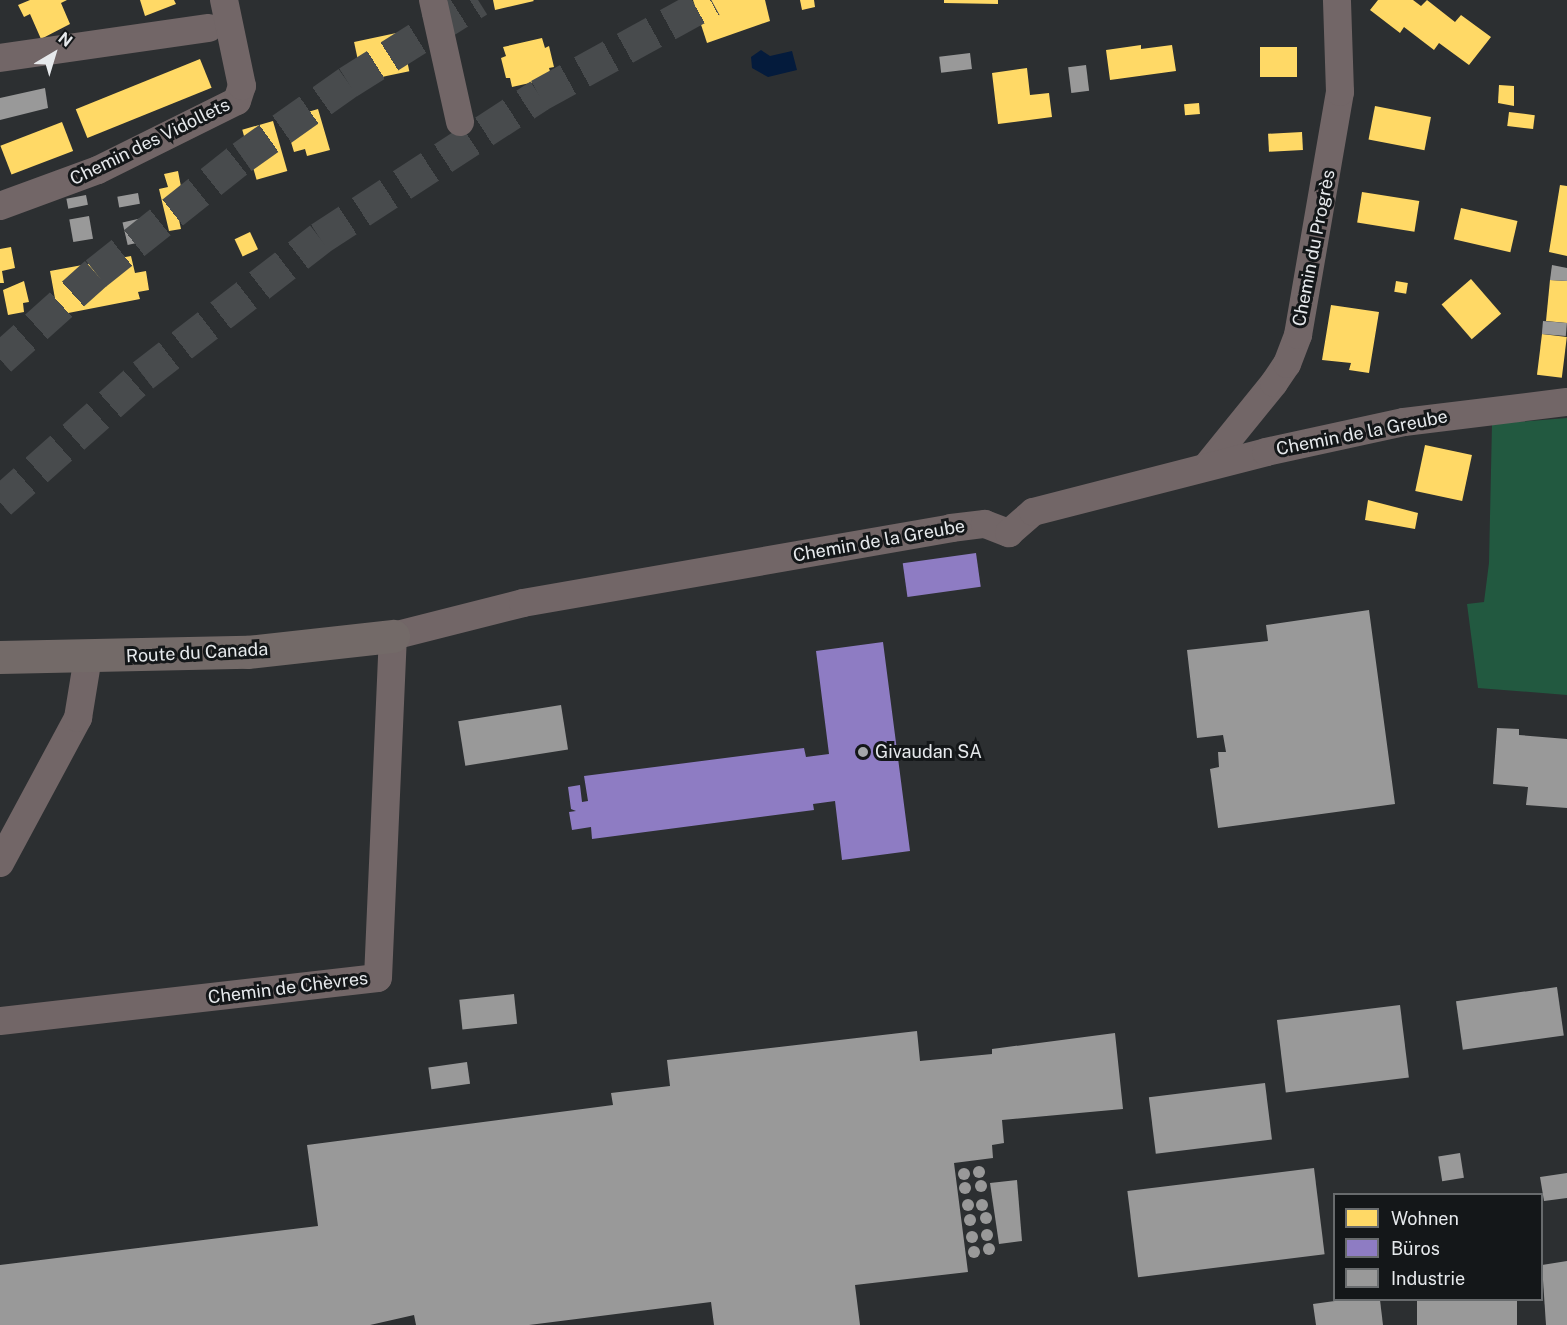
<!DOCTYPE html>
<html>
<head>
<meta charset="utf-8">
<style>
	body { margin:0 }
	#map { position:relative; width:1567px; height:1325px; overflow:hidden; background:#2c2f31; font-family:"Public Sans",sans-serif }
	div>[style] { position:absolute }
	.green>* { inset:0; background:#225940 }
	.water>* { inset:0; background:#041b3c }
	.homes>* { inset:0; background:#ffd966; transform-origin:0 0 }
	.offices>* { inset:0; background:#8e7cc3; transform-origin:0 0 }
	.industry>* { inset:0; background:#999; transform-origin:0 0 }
	.round { border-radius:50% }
	.highway-tunnel>* { height:33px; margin-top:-16.5px; transform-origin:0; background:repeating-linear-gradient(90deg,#484b4d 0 33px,transparent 0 49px) }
	.street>* { height:28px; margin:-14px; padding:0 14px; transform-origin:14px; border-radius:14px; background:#726667 }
	.secondary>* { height:33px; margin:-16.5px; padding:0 16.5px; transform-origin:16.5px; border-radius:16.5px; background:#736a68 }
	.dots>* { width:16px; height:16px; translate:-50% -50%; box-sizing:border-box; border:3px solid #141719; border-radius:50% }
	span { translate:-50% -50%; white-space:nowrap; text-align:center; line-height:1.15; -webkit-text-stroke:6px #141719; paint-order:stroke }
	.street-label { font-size:18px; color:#e6e9ec }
	.poi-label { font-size:18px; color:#e6e9ec }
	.left { translate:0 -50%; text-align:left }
	.legend { position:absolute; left:1333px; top:1193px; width:210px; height:108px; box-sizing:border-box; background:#141719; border:2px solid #686b6d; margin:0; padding:8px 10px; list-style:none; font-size:18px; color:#e6e9ec }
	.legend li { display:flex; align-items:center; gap:12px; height:30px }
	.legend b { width:30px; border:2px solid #686b6d }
	.north { position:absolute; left:24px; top:24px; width:60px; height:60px; -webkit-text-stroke:4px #141719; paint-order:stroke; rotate:38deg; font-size:16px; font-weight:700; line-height:24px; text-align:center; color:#e6e9ec }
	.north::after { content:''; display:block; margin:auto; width:21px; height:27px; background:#e6e9ec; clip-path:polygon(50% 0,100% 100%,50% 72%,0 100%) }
</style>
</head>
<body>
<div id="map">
	<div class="green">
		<i style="clip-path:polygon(1567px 418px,1567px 695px,1478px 688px,1467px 604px,1484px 602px,1489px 563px,1492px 424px)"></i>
	</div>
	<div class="water">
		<i style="clip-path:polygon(761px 50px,770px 56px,792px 51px,797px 70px,768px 77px,752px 68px,751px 57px)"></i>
	</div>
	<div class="homes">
		<i style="clip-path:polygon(30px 0,67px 0,61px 3px,70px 24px,41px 39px,30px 14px,24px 17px,18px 5px)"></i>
		<i style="clip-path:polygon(140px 0,174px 0,176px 4px,145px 16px)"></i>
		<i style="clip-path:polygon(493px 0,533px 0,534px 1px,495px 10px)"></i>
		<i style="clip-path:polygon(693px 0,765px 0,770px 21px,707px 43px)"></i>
		<i style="clip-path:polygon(800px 0,814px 0,815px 7px,802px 10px)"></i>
		<i style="clip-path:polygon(944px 0,998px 0,998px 4px,944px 3px)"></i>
		<i style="clip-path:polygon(1378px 0,1413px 0,1421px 6px,1427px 0,1455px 22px,1461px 15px,1491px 37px,1469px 65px,1439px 43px,1434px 50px,1404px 27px,1400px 33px,1370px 10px)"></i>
		<i style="left:401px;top:32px;width:40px;height:48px;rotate:78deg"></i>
		<i style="clip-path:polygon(542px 38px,545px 48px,549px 46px,554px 67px,549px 68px,552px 78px,512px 87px,510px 78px,506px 78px,501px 58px,506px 56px,503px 47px)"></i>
		<i style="clip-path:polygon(1141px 45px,1141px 49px,1172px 45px,1176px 71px,1110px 80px,1106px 50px)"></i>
		<i style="left:1260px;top:47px;width:37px;height:30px"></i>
		<i style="left:200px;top:59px;width:31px;height:134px;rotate:68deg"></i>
		<i style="clip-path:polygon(1027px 68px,1030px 95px,1049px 93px,1052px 117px,998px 124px,992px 73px)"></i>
		<i style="clip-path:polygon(1499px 85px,1514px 86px,1514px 106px,1498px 103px)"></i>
		<i style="left:1199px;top:103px;width:11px;height:15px;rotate:85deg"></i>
		<i style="left:1375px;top:106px;width:57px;height:34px;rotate:11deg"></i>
		<i style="clip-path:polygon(318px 109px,330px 150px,307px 156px,305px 149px,294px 152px,284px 119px)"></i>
		<i style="left:1509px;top:112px;width:26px;height:14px;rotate:7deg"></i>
		<i style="left:273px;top:121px;width:52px;height:32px;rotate:74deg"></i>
		<i style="left:62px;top:122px;width:31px;height:66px;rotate:69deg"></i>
		<i style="left:1302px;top:132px;width:18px;height:34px;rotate:87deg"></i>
		<i style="clip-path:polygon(178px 171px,187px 218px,179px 220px,181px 229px,169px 231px,159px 189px,168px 187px,164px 174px)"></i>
		<i style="clip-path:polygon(1560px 185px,1567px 186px,1567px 256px,1549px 252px)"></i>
		<i style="left:1362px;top:192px;width:58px;height:31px;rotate:9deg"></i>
		<i style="left:1461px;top:208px;width:58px;height:32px;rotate:13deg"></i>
		<i style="left:250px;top:232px;width:19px;height:17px;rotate:65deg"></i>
		<i style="clip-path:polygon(11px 247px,15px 268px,2px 271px,4px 283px,0 283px,0 249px)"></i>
		<i style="clip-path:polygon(131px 256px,135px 273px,146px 271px,149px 290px,138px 292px,140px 299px,58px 315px,50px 271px)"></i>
		<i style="left:1471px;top:279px;width:46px;height:39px;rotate:49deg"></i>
		<i style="clip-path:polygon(1550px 280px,1567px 281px,1567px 323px,1546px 321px)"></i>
		<i style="clip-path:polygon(24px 281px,29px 302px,23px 303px,24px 312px,8px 315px,3px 290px)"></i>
		<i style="left:1396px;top:281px;width:12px;height:11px;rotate:9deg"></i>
		<i style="clip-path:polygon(1331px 305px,1379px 312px,1369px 373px,1349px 370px,1351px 363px,1322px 360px)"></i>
		<i style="left:1542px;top:334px;width:25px;height:41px;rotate:7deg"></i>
		<i style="left:1425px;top:445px;width:48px;height:47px;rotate:12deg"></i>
		<i style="clip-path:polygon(1368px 500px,1418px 513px,1415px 529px,1365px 520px)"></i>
	</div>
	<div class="offices">
		<i style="left:976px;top:553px;width:34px;height:74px;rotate:82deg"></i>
		<i style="clip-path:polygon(883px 642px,910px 851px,842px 860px,835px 801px,813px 804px,814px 810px,592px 839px,591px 827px,572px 830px,569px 812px,576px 811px,571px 809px,568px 787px,580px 785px,582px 802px,588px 801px,584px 776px,804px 748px,806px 757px,829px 754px,816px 651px)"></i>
	</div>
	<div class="industry">
		<i style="left:970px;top:53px;width:16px;height:31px;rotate:83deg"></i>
		<i style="left:1086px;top:65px;width:26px;height:18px;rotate:83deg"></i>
		<i style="clip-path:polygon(45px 88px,48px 108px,0 120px,0 98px)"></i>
		<i style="left:138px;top:193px;width:11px;height:21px;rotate:80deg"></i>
		<i style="left:86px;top:195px;width:10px;height:20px;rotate:79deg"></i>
		<i style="left:89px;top:216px;width:23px;height:20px;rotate:80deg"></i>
		<i style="left:142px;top:218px;width:23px;height:20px;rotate:77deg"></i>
		<i style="clip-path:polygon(1552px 265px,1567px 268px,1567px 281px,1550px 280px)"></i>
		<i style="left:1543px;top:321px;width:24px;height:13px;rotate:5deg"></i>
		<i style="clip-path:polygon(1369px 610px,1395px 804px,1218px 828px,1210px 769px,1219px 767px,1218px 752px,1226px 752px,1223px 735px,1197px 738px,1187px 650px,1268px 641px,1266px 625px)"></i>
		<i style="left:561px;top:705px;width:45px;height:104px;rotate:81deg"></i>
		<i style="clip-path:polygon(1497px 728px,1519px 729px,1519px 735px,1567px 739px,1567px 808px,1526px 805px,1528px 787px,1493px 784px)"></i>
		<i style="left:1557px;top:987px;width:49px;height:102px;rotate:82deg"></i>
		<i style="left:514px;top:994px;width:30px;height:55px;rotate:84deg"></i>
		<i style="left:1400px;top:1005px;width:73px;height:124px;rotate:83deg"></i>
		<i style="clip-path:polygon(917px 1031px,920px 1061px,992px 1054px,992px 1049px,1115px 1033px,1123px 1109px,1002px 1120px,1004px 1143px,992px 1145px,993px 1158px,954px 1163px,968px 1272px,855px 1285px,860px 1325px,714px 1325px,711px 1302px,529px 1325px,416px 1325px,414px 1315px,370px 1325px,0 1325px,0 1265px,318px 1226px,307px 1145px,613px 1105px,611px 1093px,670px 1086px,667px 1060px)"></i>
		<i style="left:467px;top:1062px;width:22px;height:39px;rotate:82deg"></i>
		<i style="left:1265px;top:1083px;width:57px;height:117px;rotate:83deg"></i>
		<i style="left:1460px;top:1153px;width:25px;height:22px;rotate:81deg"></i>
		<i class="round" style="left:973px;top:1166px;width:12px;height:12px"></i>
		<i style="left:1314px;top:1168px;width:87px;height:188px;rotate:83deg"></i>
		<i class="round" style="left:958px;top:1168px;width:12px;height:12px"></i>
		<i style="clip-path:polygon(1567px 1173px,1567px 1198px,1544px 1201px,1540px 1177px)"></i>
		<i style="clip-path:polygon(1017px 1180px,1022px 1241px,999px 1244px,990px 1183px)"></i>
		<i class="round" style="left:975px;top:1180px;width:12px;height:12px"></i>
		<i class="round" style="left:959px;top:1182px;width:12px;height:12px"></i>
		<i class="round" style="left:962px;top:1199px;width:12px;height:12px"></i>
		<i class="round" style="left:976px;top:1199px;width:12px;height:12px"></i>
		<i class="round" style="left:980px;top:1212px;width:12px;height:12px"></i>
		<i class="round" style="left:964px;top:1214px;width:12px;height:12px"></i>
		<i class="round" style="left:981px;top:1229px;width:12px;height:12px"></i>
		<i class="round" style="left:966px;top:1231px;width:12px;height:12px"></i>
		<i class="round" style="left:983px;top:1243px;width:12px;height:12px"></i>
		<i class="round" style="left:968px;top:1246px;width:12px;height:12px"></i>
		<i style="clip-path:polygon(1567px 1261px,1567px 1325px,1546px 1325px,1542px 1265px)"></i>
		<i style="clip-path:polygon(1342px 1300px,1380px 1300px,1383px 1325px,1316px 1325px,1313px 1304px)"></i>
		<i style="left:1417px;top:1300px;width:100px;height:25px"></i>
	</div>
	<div class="highway-tunnel">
		<i style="left:0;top:359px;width:129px;rotate:-41.9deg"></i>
		<i style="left:96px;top:273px;width:186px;rotate:-38.5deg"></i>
		<i style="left:242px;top:157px;width:130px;rotate:-35.3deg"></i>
		<i style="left:348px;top:82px;width:154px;rotate:-32.2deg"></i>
		<i style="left:0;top:502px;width:191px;rotate:-41.6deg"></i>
		<i style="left:143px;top:375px;width:224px;rotate:-37.7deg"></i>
		<i style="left:320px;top:238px;width:262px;rotate:-33.1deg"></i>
		<i style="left:539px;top:95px;width:197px;rotate:-28.8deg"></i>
	</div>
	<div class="street">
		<i style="left:433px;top:0;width:125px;rotate:77.5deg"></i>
		<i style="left:0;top:58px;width:211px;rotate:-8.2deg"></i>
		<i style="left:0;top:206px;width:104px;rotate:-20.2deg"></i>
		<i style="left:98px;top:170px;width:155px;rotate:-26.4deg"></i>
		<i style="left:237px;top:101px;width:16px;rotate:-72deg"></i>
		<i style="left:242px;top:86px;width:88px;rotate:-101.8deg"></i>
		<i style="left:1206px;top:467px;width:108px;rotate:-51deg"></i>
		<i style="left:1274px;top:383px;width:23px;rotate:-56deg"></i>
		<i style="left:1287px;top:364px;width:31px;rotate:-69deg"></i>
		<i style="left:1298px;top:335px;width:247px;rotate:-80.2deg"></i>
		<i style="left:1340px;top:92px;width:92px;rotate:-91.9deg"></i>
		<i style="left:0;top:863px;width:165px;rotate:-61.7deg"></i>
		<i style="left:78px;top:718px;width:62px;rotate:-80.7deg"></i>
		<i style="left:0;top:1021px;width:380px;rotate:-6.5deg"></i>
		<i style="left:378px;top:978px;width:342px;rotate:-87.5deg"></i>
		<i style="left:393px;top:636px;width:134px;rotate:-14.2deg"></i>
		<i style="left:523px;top:603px;width:435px;rotate:-9.9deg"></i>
		<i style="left:951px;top:528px;width:34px;rotate:-7deg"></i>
		<i style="left:985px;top:524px;width:26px;rotate:21deg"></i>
		<i style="left:1009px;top:533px;width:32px;rotate:-41deg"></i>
		<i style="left:1033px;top:512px;width:241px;rotate:-14.4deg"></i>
		<i style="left:1266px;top:452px;width:141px;rotate:-12.3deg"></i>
		<i style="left:1404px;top:422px;width:164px;rotate:-7deg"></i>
	</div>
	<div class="secondary">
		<i style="left:0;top:657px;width:247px;rotate:-1.2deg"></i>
		<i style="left:247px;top:652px;width:147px;rotate:-6.3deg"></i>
	</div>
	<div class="dots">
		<i style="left:863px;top:752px;background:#a5a8ab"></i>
	</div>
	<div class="street-label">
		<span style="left:150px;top:142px;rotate:-26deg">Chemin des Vidollets</span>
		<span style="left:1314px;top:248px;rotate:-79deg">Chemin du Progrès</span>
		<span style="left:1362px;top:433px;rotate:-11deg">Chemin de la Greube</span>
		<span style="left:879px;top:541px;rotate:-10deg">Chemin de la Greube</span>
		<span style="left:197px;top:653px;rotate:-3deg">Route du Canada</span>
		<span style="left:288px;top:988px;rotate:-7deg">Chemin de Chèvres</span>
	</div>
	<div class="poi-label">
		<span class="left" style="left:875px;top:752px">Givaudan SA</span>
	</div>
	<ul class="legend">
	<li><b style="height:16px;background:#ffd966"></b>Wohnen</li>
	<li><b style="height:16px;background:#8e7cc3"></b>Büros</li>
	<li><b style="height:16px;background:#999"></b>Industrie</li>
	</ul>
	<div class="north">N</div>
</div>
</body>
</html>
